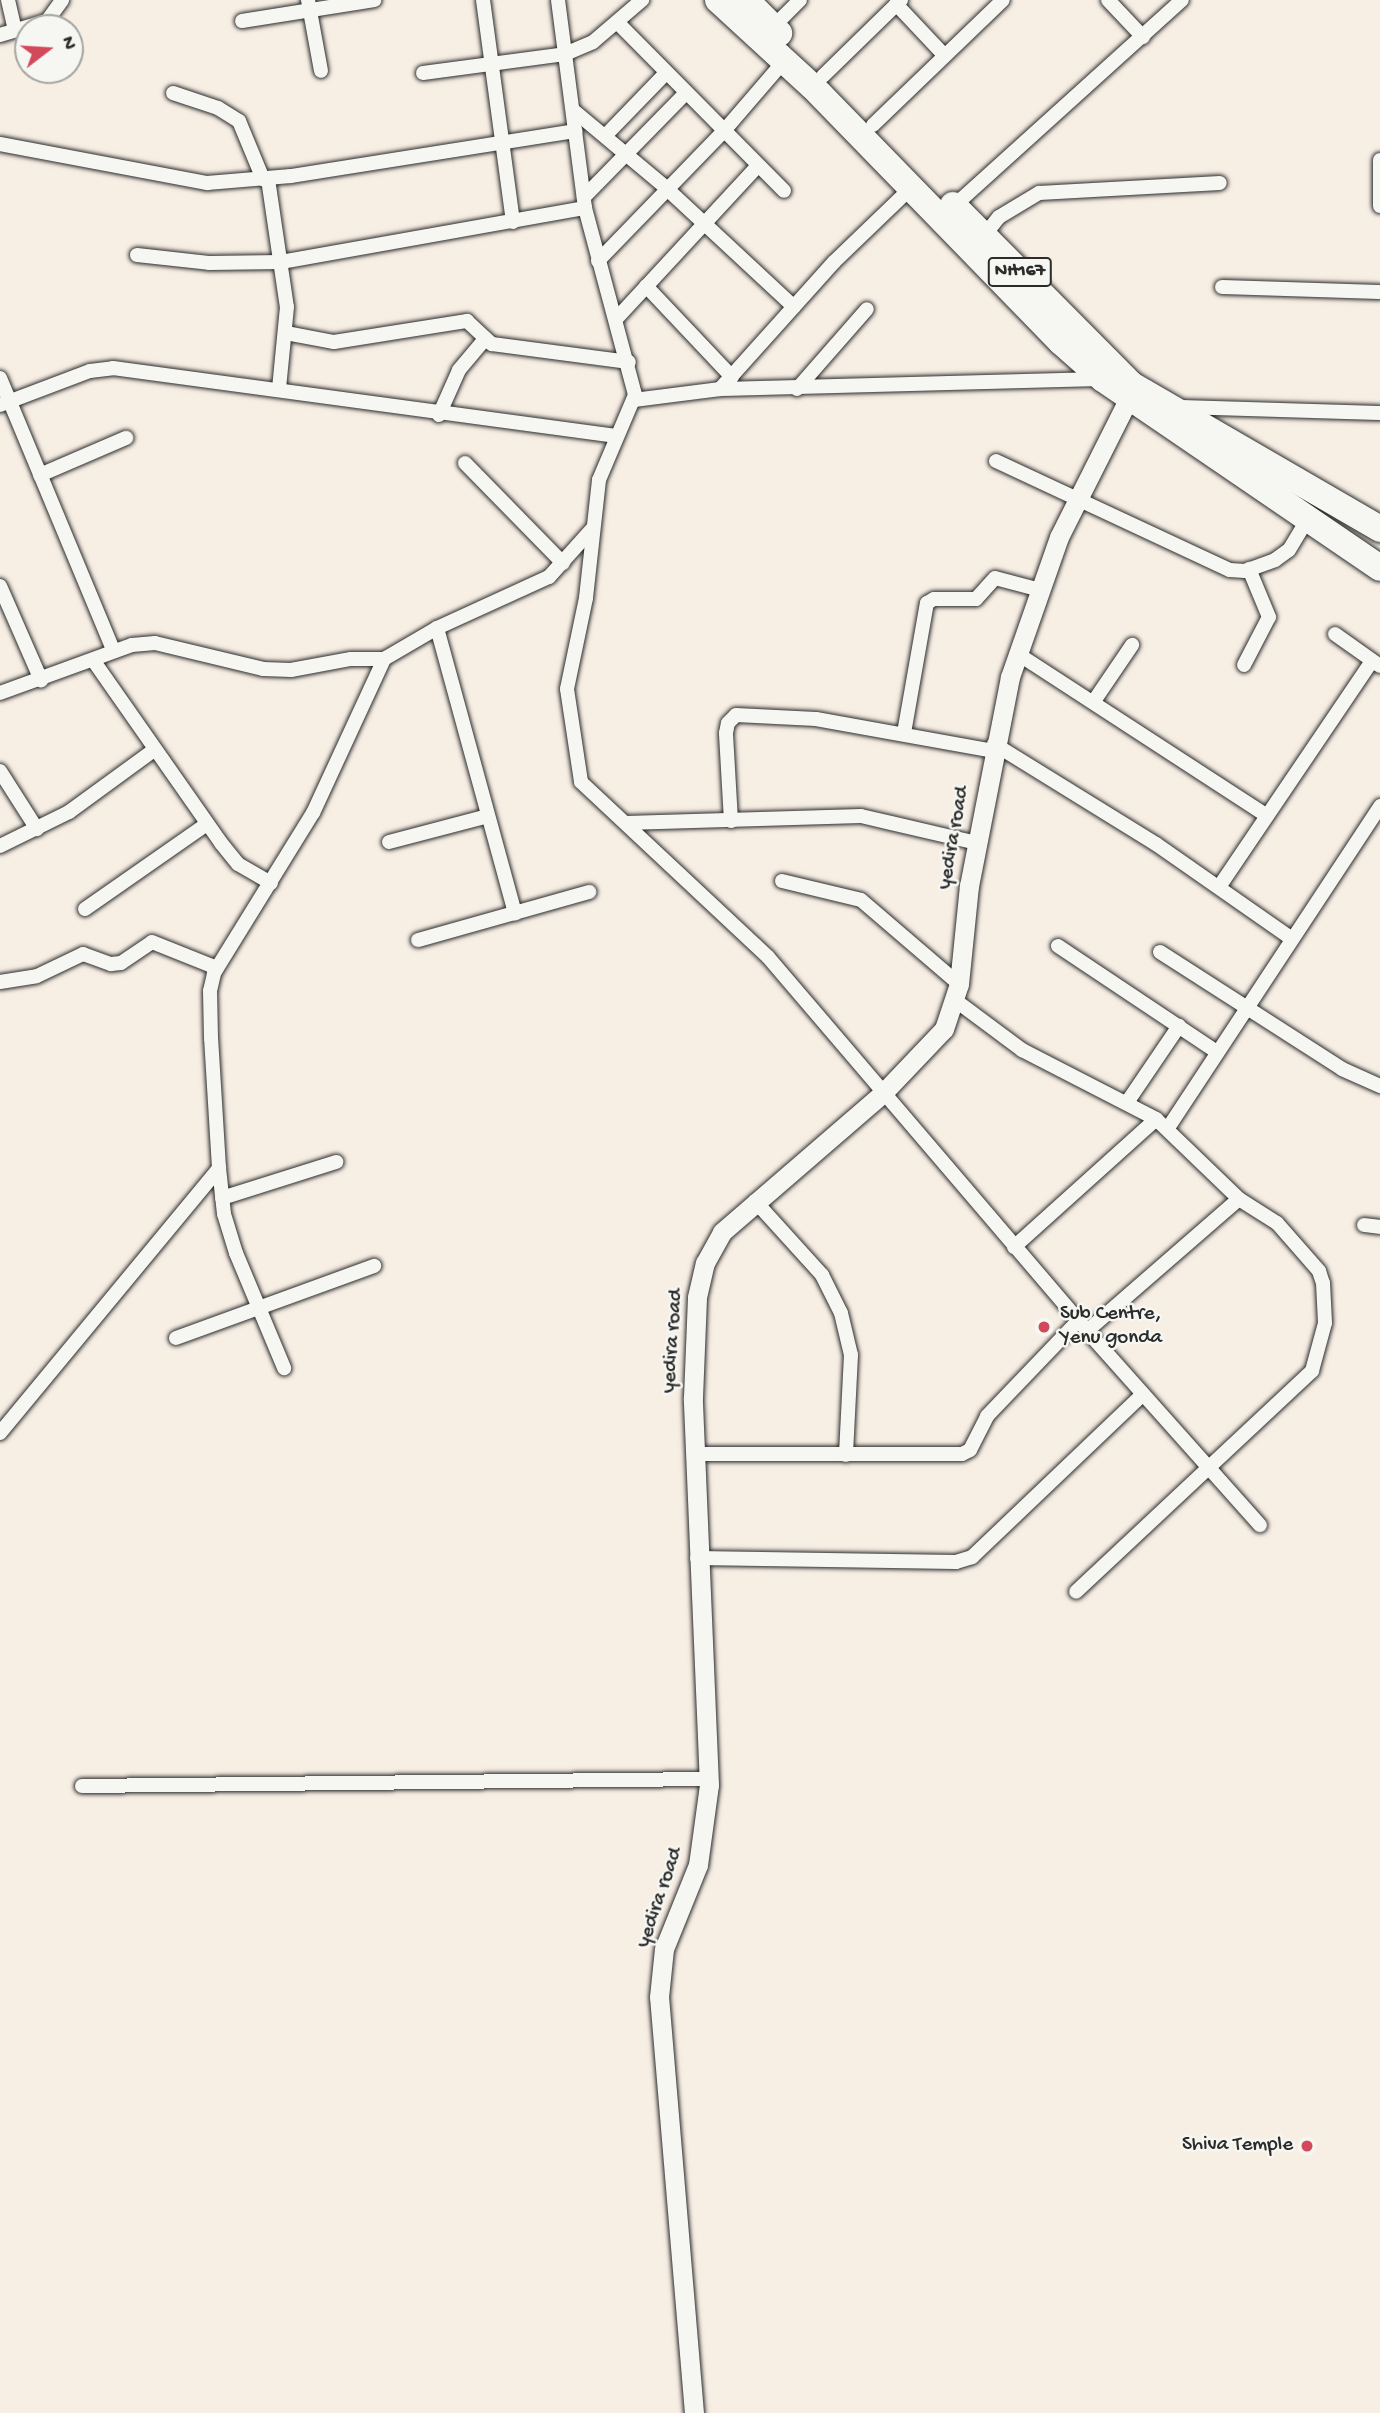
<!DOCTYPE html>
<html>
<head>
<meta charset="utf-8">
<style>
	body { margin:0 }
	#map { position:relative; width:1380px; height:2413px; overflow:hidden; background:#f7eee4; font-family:"Gochi Hand",sans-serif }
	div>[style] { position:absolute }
	.roads { filter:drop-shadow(0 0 2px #2b2b2b) drop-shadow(0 0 2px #2b2b2b) }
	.street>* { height:14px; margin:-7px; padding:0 7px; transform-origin:7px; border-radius:7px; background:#f6f6f2 }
	.secondary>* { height:19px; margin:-9.5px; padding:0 9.5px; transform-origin:9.5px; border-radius:9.5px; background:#f6f6f2 }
	.highway>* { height:26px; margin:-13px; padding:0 13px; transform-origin:13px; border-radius:13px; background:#f6f6f2 }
	.dots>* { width:19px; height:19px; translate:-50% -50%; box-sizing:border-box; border:4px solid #f6f6f2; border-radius:50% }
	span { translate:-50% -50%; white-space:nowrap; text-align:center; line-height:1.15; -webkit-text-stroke:5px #f6f6f2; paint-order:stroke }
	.shield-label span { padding:2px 5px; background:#f6f6f2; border:2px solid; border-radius:5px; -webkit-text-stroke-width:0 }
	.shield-label { font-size:19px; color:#2b2b2b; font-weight:700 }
	.street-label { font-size:21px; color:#2b2b2b }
	.poi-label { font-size:21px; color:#2b2b2b }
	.left { translate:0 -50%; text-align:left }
	.right { translate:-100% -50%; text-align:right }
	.north { position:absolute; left:14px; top:14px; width:70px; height:70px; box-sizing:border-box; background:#f6f6f2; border:2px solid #a5a5a2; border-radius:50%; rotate:73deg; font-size:19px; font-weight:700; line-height:28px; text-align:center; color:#2b2b2b }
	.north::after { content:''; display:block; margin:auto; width:24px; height:32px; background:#d1495b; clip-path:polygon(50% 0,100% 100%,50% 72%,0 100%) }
</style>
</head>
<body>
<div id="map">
	<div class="roads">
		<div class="street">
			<i style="left:8px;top:0;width:31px;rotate:77deg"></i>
			<i style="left:308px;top:0;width:72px;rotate:79.6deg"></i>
			<i style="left:483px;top:0;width:224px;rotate:82.3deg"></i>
			<i style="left:558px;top:0;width:210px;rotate:82.6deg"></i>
			<i style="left:585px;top:208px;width:194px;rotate:75deg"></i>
			<i style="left:635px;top:395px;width:92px;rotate:113deg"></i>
			<i style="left:599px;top:480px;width:119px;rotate:96.3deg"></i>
			<i style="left:586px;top:598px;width:93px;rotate:101.8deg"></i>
			<i style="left:567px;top:689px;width:94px;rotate:81.4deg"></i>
			<i style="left:581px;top:782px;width:256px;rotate:43.1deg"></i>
			<i style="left:768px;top:957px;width:492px;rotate:49.5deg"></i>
			<i style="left:1087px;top:1331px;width:260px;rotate:48.3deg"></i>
			<i style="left:1108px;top:0;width:51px;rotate:46.6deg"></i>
			<i style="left:896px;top:4px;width:70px;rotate:46.7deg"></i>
			<i style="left:242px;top:21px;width:134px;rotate:-9deg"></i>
			<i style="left:618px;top:23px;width:236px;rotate:45.3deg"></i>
			<i style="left:773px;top:27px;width:38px;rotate:-45deg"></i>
			<i style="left:0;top:35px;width:49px;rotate:-16.6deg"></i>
			<i style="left:47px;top:21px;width:26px;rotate:-54deg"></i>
			<i style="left:423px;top:73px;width:143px;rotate:-7.6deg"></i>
			<i style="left:565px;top:54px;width:30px;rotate:-23deg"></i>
			<i style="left:593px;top:42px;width:65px;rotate:-40.6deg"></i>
			<i style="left:823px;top:76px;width:109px;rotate:-44.3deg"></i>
			<i style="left:173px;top:93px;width:47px;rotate:18.4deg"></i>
			<i style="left:218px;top:108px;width:25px;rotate:32deg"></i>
			<i style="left:239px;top:121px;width:63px;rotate:67.5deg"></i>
			<i style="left:573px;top:110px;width:120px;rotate:39.9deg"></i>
			<i style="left:665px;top:187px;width:176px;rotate:42.9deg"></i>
			<i style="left:873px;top:125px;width:180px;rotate:-43.9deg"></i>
			<i style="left:606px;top:135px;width:86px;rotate:-45.9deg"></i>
			<i style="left:0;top:144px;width:211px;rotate:10.7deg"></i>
			<i style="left:207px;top:183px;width:84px;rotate:-4.8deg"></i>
			<i style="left:291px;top:176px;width:288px;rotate:-9deg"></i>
			<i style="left:1380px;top:160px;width:46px;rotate:90deg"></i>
			<i style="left:268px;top:179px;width:129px;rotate:81.6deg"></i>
			<i style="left:287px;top:307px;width:82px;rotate:95.6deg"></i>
			<i style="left:584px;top:197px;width:146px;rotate:-45.6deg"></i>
			<i style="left:954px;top:206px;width:307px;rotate:-42.1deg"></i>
			<i style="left:984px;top:236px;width:24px;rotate:-52deg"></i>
			<i style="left:999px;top:217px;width:47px;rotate:-31deg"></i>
			<i style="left:1039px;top:193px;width:181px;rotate:-3.2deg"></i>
			<i style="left:137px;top:255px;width:72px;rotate:6.3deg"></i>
			<i style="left:209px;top:263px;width:72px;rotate:-0.8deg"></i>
			<i style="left:281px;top:262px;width:309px;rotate:-10.1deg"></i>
			<i style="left:598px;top:261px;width:180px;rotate:-45.9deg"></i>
			<i style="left:723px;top:132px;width:95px;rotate:-49.3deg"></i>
			<i style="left:646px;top:286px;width:125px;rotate:46.6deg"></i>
			<i style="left:1222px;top:287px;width:158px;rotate:1.8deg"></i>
			<i style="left:617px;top:318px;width:207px;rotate:-47.2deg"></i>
			<i style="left:286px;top:333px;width:49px;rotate:10.6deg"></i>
			<i style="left:334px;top:342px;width:135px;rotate:-9deg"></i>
			<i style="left:467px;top:321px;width:34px;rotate:43deg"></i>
			<i style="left:492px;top:344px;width:138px;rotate:7.5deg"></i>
			<i style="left:0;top:378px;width:295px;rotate:67.4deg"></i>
			<i style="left:720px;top:389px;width:171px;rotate:-48.1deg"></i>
			<i style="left:834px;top:262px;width:110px;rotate:-43.9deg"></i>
			<i style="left:797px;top:389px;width:106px;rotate:-48.8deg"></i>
			<i style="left:634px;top:400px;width:87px;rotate:-7.3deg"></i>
			<i style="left:720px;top:389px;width:382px;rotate:-1.5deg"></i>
			<i style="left:0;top:405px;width:96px;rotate:-20.7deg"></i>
			<i style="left:90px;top:371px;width:23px;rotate:-7deg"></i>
			<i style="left:113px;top:368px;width:508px;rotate:7.7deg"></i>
			<i style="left:1180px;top:407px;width:200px;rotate:1.7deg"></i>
			<i style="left:439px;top:415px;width:49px;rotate:-66deg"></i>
			<i style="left:459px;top:370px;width:40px;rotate:-50deg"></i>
			<i style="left:996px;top:461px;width:258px;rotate:25deg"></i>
			<i style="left:1230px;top:570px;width:15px;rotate:4deg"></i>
			<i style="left:1245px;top:571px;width:32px;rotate:-20deg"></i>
			<i style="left:1275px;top:560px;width:17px;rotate:-36deg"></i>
			<i style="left:1289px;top:550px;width:35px;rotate:-59deg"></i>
			<i style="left:465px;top:463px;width:140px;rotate:45.6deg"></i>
			<i style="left:40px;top:475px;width:94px;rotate:-23.3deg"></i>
			<i style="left:0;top:586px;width:103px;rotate:66.4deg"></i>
			<i style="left:437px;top:628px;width:296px;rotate:74.7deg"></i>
			<i style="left:1335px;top:634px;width:55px;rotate:35.4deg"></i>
			<i style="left:1018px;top:654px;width:297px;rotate:33deg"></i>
			<i style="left:93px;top:660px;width:223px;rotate:55deg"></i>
			<i style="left:221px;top:843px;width:27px;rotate:51deg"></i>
			<i style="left:238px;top:864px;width:38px;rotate:30deg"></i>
			<i style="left:1244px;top:665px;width:54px;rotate:-62.5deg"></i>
			<i style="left:1269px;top:617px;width:52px;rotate:-112.6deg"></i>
			<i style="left:0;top:693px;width:140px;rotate:-20deg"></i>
			<i style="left:132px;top:645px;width:23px;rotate:-5deg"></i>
			<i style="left:155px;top:643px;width:111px;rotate:13.5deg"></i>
			<i style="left:263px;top:669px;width:28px;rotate:2deg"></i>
			<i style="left:291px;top:670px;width:61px;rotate:-10.4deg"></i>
			<i style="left:351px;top:659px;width:33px"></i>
			<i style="left:1094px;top:701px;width:68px;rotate:-55.8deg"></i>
			<i style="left:904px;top:733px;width:132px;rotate:-80deg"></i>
			<i style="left:927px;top:603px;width:8px;rotate:-30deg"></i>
			<i style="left:934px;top:599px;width:42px"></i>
			<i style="left:976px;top:599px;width:28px;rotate:-48deg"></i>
			<i style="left:995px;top:578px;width:47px;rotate:14.9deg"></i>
			<i style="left:994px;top:744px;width:190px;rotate:31.7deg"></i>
			<i style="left:1156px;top:844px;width:166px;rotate:34.9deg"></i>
			<i style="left:0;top:771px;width:69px;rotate:57.5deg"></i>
			<i style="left:731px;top:821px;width:88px;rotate:-93.3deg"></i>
			<i style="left:726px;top:733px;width:10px;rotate:-79deg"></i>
			<i style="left:728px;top:723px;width:11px;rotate:-45deg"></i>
			<i style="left:736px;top:715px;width:80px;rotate:2.9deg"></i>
			<i style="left:816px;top:719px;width:180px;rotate:10.2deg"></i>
			<i style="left:626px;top:823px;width:235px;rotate:-1.7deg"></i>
			<i style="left:861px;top:816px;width:119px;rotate:13.1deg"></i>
			<i style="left:389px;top:842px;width:102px;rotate:-14.7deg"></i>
			<i style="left:0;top:846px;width:77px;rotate:-26.2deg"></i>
			<i style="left:69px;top:812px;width:105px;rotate:-36.1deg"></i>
			<i style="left:782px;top:881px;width:81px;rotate:13.5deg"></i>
			<i style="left:861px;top:900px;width:129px;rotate:40.6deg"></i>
			<i style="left:1219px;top:887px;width:273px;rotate:-55.9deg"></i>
			<i style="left:85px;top:909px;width:149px;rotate:-34.9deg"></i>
			<i style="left:418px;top:940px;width:178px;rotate:-15.7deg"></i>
			<i style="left:1058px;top:946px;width:191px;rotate:33.7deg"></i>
			<i style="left:1160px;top:952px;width:216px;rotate:32.7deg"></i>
			<i style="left:1342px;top:1069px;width:42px;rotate:24.1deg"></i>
			<i style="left:0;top:982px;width:37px;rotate:-9deg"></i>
			<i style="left:37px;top:976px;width:51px;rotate:-25.6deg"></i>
			<i style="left:83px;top:954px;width:30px;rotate:20deg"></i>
			<i style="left:111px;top:964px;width:10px;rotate:-6deg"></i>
			<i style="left:121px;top:963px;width:37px;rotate:-34deg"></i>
			<i style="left:152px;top:942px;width:70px;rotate:21.8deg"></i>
			<i style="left:955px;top:1000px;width:84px;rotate:36.7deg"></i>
			<i style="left:1022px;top:1050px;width:151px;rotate:27.2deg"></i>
			<i style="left:1156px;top:1119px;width:115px;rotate:43.9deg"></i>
			<i style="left:1239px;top:1199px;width:45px;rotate:32.3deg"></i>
			<i style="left:1277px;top:1223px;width:64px;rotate:48.8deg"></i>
			<i style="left:1319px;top:1271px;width:13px;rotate:72deg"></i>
			<i style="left:1323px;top:1283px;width:40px;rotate:87.1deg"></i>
			<i style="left:1325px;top:1323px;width:50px;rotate:105.2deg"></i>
			<i style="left:1312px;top:1371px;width:323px;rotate:136.9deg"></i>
			<i style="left:1128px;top:1101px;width:91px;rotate:-55.8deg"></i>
			<i style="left:1168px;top:1128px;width:386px;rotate:-56.6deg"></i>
			<i style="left:219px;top:1168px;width:46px;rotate:83.8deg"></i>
			<i style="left:224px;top:1214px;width:41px;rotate:72.9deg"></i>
			<i style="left:236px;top:1253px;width:125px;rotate:67.3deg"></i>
			<i style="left:222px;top:1198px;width:120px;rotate:-17.5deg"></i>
			<i style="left:755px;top:1201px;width:100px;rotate:47.8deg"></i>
			<i style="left:822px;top:1275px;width:42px;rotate:63.4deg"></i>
			<i style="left:841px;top:1313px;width:43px;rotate:76.6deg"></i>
			<i style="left:851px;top:1355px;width:100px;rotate:92.9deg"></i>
			<i style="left:1364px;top:1225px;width:16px;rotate:7deg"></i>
			<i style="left:1014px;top:1247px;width:191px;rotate:-42deg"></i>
			<i style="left:1087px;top:1331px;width:201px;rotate:-41deg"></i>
			<i style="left:176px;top:1338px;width:211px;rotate:-20deg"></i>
			<i style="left:0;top:1433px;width:344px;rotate:-50.4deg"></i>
			<i style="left:219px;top:1168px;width:130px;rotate:-93.5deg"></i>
			<i style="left:211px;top:1038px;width:47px;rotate:-91.2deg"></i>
			<i style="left:210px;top:991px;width:18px;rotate:-77deg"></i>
			<i style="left:214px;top:973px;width:188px;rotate:-58.3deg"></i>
			<i style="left:313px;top:813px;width:170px;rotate:-65.2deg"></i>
			<i style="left:384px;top:659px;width:61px;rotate:-30.3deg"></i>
			<i style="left:437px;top:628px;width:123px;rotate:-24.5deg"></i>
			<i style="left:549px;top:577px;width:66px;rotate:-48.1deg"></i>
			<i style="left:695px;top:1454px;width:267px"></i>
			<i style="left:962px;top:1454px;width:9px;rotate:-27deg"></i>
			<i style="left:970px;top:1450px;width:38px;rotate:-63deg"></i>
			<i style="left:987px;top:1416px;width:132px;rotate:-46.2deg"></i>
			<i style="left:697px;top:1558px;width:259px;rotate:0.9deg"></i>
			<i style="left:956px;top:1562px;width:17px;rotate:-17deg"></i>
			<i style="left:972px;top:1557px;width:236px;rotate:-43.6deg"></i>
			<i style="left:82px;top:1786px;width:627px;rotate:-0.64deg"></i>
		</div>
		<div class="secondary">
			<i style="left:694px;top:2413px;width:417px;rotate:-94.8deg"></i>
			<i style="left:659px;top:1997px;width:48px;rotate:-84.1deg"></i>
			<i style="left:664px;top:1949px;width:91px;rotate:-68deg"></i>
			<i style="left:698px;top:1865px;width:81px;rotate:-82.2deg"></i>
			<i style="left:709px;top:1785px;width:388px;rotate:-92.4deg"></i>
			<i style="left:693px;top:1397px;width:100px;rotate:-87.7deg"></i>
			<i style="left:697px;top:1297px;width:35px;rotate:-77deg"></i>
			<i style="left:705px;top:1263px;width:35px;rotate:-61deg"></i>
			<i style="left:722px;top:1232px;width:213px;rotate:-40.8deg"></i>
			<i style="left:883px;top:1093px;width:88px;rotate:-46.4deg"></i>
			<i style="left:944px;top:1029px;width:47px;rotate:-71.6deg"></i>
			<i style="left:959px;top:984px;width:99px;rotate:-84.2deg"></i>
			<i style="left:969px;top:886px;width:213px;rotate:-78.9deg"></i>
			<i style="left:1010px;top:677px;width:148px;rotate:-70.7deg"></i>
			<i style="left:1059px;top:537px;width:156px;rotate:-63.3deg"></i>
		</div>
		<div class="highway">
			<i style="left:718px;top:0;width:127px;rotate:42.5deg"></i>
			<i style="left:812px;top:86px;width:357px;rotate:45.8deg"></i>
			<i style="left:1061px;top:342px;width:56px;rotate:41.4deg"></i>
			<i style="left:1103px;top:379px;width:335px;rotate:34.3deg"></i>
			<i style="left:746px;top:0;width:47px;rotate:45deg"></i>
			<i style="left:953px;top:205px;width:254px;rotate:45.2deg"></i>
			<i style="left:1132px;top:385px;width:287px;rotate:30.1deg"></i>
		</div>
	</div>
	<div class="dots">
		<i style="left:1044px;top:1327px;background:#d1495b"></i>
		<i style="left:1307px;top:2146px;background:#d1495b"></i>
	</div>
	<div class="shield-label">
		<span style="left:1020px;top:272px">NH167</span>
	</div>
	<div class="street-label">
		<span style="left:955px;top:838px;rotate:-80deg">yedira road</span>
		<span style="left:674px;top:1341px;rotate:-86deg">yedira road</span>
		<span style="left:661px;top:1898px;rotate:-71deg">yedira road</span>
	</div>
	<div class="poi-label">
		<span class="left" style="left:1060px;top:1327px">Sub Centre,<br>Yenu gonda</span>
		<span class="right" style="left:1293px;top:2146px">Shiva Temple</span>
	</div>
	<div class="north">N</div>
</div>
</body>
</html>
